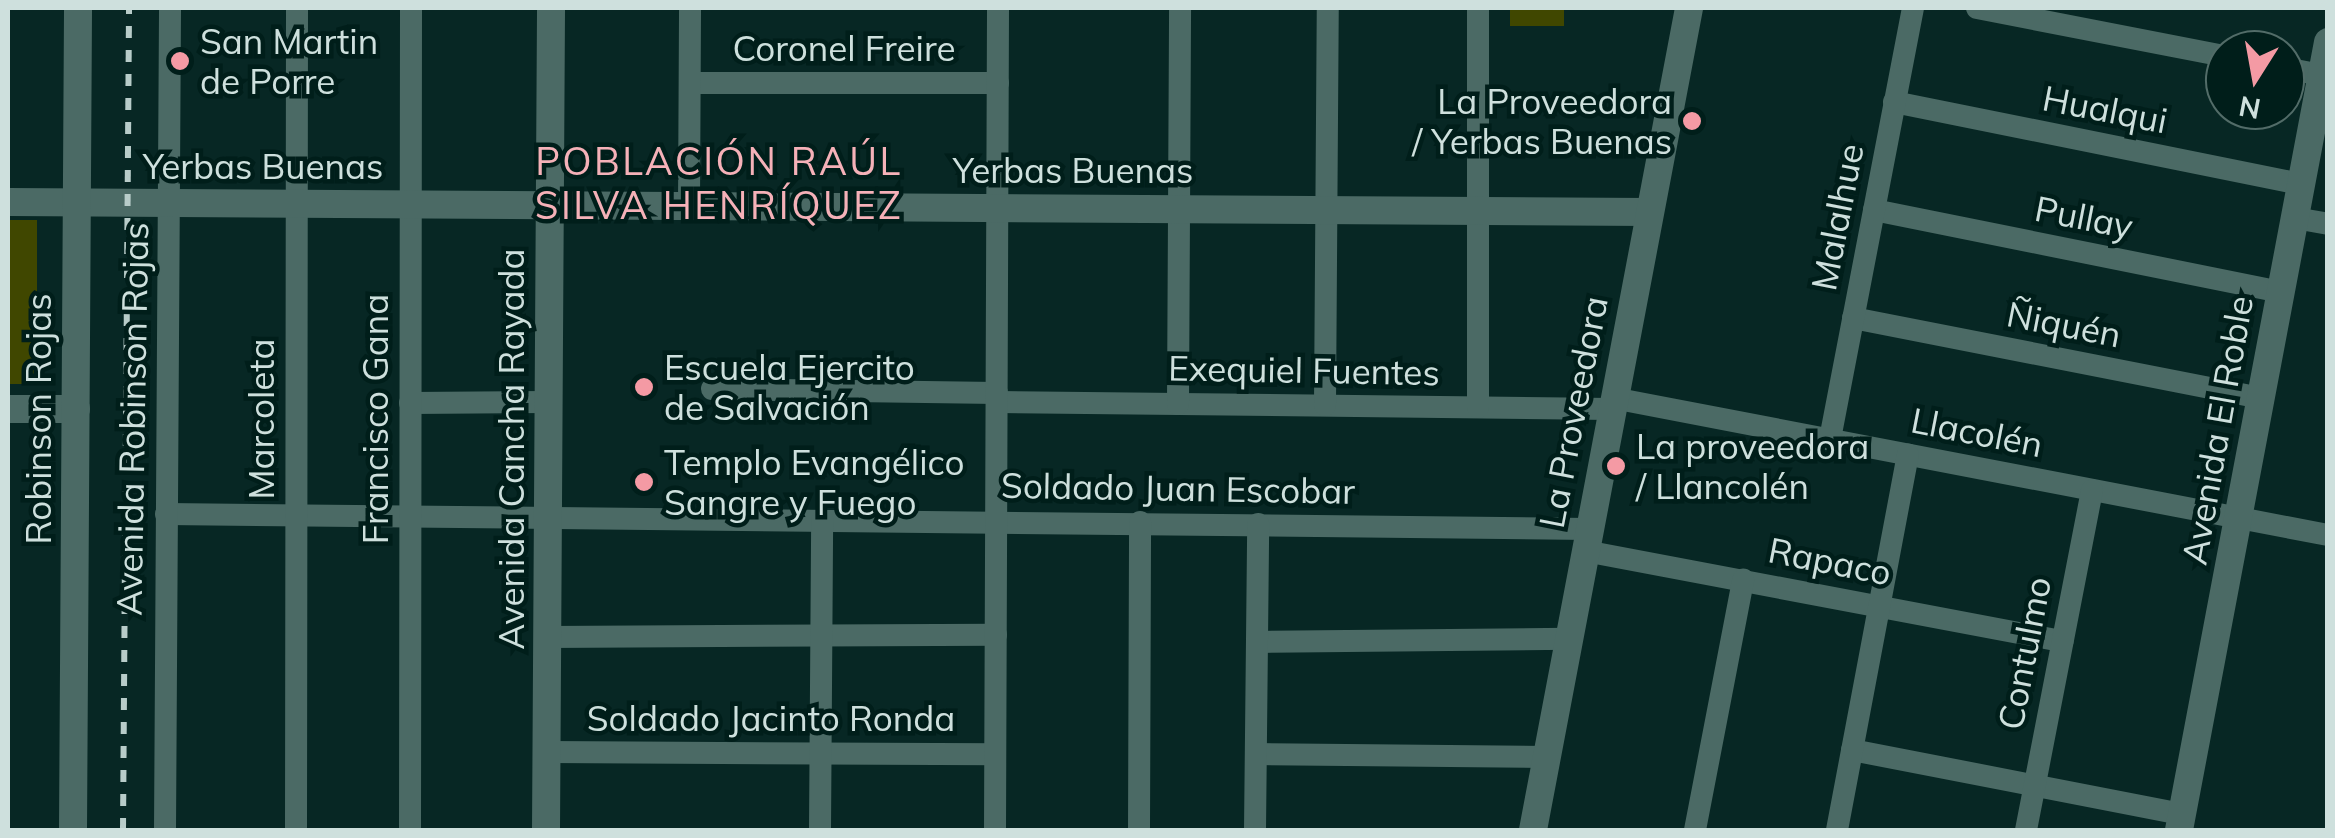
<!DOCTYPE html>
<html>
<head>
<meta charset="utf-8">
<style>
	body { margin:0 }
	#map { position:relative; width:2335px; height:838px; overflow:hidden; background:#072724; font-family:Mulish,sans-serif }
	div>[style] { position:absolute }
	.green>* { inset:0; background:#404700; transform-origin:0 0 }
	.minor>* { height:22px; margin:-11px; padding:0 11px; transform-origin:11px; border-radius:11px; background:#4b6a65 }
	.tertiary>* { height:28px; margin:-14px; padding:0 14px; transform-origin:14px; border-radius:14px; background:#4b6a65 }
	.rail>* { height:6px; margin-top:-3px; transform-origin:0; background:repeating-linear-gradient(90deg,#b8ccc9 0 12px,transparent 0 24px) }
	.dots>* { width:28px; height:28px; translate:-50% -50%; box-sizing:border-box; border:5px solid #001e1a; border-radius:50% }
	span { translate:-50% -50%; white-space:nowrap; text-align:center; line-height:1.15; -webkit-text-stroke:9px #001e1a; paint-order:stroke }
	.poi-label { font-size:35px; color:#cee0dd }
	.left { translate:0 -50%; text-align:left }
	.right { translate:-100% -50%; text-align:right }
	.street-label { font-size:35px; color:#cee0dd }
	.neighbourhood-label { font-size:38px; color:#f5b1b8; letter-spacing:2.5px }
	.frame { position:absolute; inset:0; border:10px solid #cee0dd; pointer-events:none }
	.north { position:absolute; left:2205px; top:30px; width:100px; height:100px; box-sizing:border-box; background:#001e1a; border:2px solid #526c68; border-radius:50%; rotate:191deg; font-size:28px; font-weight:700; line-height:40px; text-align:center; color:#cee0dd }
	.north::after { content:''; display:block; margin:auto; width:35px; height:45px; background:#f49aa4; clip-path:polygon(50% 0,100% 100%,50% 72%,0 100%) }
</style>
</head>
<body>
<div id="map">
	<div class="green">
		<i style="left:1510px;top:8px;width:54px;height:18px"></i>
		<i style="left:8px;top:220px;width:29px;height:164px"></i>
	</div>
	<div class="minor">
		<i style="left:1977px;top:8px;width:253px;rotate:11deg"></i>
		<i style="left:2285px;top:68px;width:37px;rotate:11deg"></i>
		<i style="left:690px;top:83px;width:308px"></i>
		<i style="left:1894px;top:102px;width:415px;rotate:11.4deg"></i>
		<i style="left:689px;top:205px;width:197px;rotate:-89.7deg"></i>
		<i style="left:1874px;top:210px;width:415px;rotate:11.4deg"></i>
		<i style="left:2295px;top:218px;width:34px;rotate:10deg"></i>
		<i style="left:1853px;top:318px;width:417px;rotate:11.1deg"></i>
		<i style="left:712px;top:389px;width:285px;rotate:0.8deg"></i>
		<i style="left:1613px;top:398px;width:728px;rotate:10.85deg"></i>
		<i style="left:997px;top:402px;width:614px;rotate:0.65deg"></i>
		<i style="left:410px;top:403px;width:139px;rotate:-0.4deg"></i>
		<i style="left:1178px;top:404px;width:396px;rotate:-89.7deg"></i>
		<i style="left:1325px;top:405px;width:397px;rotate:-89.6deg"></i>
		<i style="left:1478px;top:407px;width:399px;rotate:-90deg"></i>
		<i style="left:1830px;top:439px;width:439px;rotate:-79.1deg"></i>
		<i style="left:166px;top:514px;width:1423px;rotate:0.6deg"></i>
		<i style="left:1585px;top:551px;width:486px;rotate:10.7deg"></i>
		<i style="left:547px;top:637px;width:449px;rotate:-0.3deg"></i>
		<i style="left:1257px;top:642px;width:312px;rotate:-0.6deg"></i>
		<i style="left:1852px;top:750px;width:336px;rotate:11deg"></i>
		<i style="left:547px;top:752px;width:448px;rotate:0.3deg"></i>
		<i style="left:1256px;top:754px;width:291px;rotate:0.6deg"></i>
		<i style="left:165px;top:830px;width:822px;rotate:-89.65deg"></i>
		<i style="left:296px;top:830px;width:822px;rotate:-89.93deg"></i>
		<i style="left:410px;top:830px;width:822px;rotate:-89.93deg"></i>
		<i style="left:820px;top:830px;width:310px;rotate:-89.6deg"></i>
		<i style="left:995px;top:830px;width:822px;rotate:-89.79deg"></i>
		<i style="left:1139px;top:830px;width:308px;rotate:-89.8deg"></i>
		<i style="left:1255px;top:830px;width:306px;rotate:-89.4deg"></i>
		<i style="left:1695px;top:830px;width:255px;rotate:-79.1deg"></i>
		<i style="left:1837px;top:830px;width:382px;rotate:-79.3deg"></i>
		<i style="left:2026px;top:830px;width:346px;rotate:-79deg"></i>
	</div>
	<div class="tertiary">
		<i style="left:8px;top:202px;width:1641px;rotate:0.35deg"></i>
		<i style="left:8px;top:409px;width:68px"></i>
		<i style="left:73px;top:830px;width:822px;rotate:-89.65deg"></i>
		<i style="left:546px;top:830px;width:822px;rotate:-89.65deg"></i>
		<i style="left:1533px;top:830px;width:837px;rotate:-79.25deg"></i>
		<i style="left:2179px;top:830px;width:802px;rotate:-79.29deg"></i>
	</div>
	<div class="rail">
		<i style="left:123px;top:830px;width:822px;rotate:-89.58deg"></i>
	</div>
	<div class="dots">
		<i style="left:180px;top:61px;background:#f49aa4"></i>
		<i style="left:1692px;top:121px;background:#f49aa4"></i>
		<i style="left:644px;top:387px;background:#f49aa4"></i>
		<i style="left:1616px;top:466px;background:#f49aa4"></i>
		<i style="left:644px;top:482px;background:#f49aa4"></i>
	</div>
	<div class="poi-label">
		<span class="left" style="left:200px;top:61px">San Martin<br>de Porre</span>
		<span class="right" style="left:1672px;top:121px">La Proveedora<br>/ Yerbas Buenas</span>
		<span class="left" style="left:664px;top:387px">Escuela Ejercito<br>de Salvación</span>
		<span class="left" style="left:1636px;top:466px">La proveedora<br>/ Llancolén</span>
		<span class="left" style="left:664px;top:482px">Templo Evangélico<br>Sangre y Fuego</span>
	</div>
	<div class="street-label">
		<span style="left:844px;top:48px">Coronel Freire</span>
		<span style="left:2105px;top:109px;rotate:11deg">Hualqui</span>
		<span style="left:263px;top:166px">Yerbas Buenas</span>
		<span style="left:1073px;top:170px">Yerbas Buenas</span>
		<span style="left:1837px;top:217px;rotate:-79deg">Malalhue</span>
		<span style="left:2084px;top:217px;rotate:11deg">Pullay</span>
		<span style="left:2064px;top:324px;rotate:11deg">Ñiquén</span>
		<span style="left:1304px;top:370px;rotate:1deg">Exequiel Fuentes</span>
		<span style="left:1573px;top:412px;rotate:-79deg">La Proveedora</span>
		<span style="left:38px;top:419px;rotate:-90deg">Robinson Rojas</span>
		<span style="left:132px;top:419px;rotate:-89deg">Avenida Robinson Rojas</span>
		<span style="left:261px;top:419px;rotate:-90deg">Marcoleta</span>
		<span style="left:375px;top:419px;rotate:-90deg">Francisco Gana</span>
		<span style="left:2217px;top:430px;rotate:-80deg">Avenida El Roble</span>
		<span style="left:1977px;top:432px;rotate:11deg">Llacolén</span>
		<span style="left:511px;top:449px;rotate:-90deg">Avenida Cancha Rayada</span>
		<span style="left:1178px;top:488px;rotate:1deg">Soldado Juan Escobar</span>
		<span style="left:1830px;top:561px;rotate:11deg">Rapaco</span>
		<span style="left:2024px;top:653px;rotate:-79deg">Contulmo</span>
		<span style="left:771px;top:718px">Soldado Jacinto Ronda</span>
	</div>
	<div class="neighbourhood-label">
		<span style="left:719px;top:184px">POBLACIÓN RAÚL<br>SILVA HENRÍQUEZ</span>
	</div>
	<div class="frame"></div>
	<div class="north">N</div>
</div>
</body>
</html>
